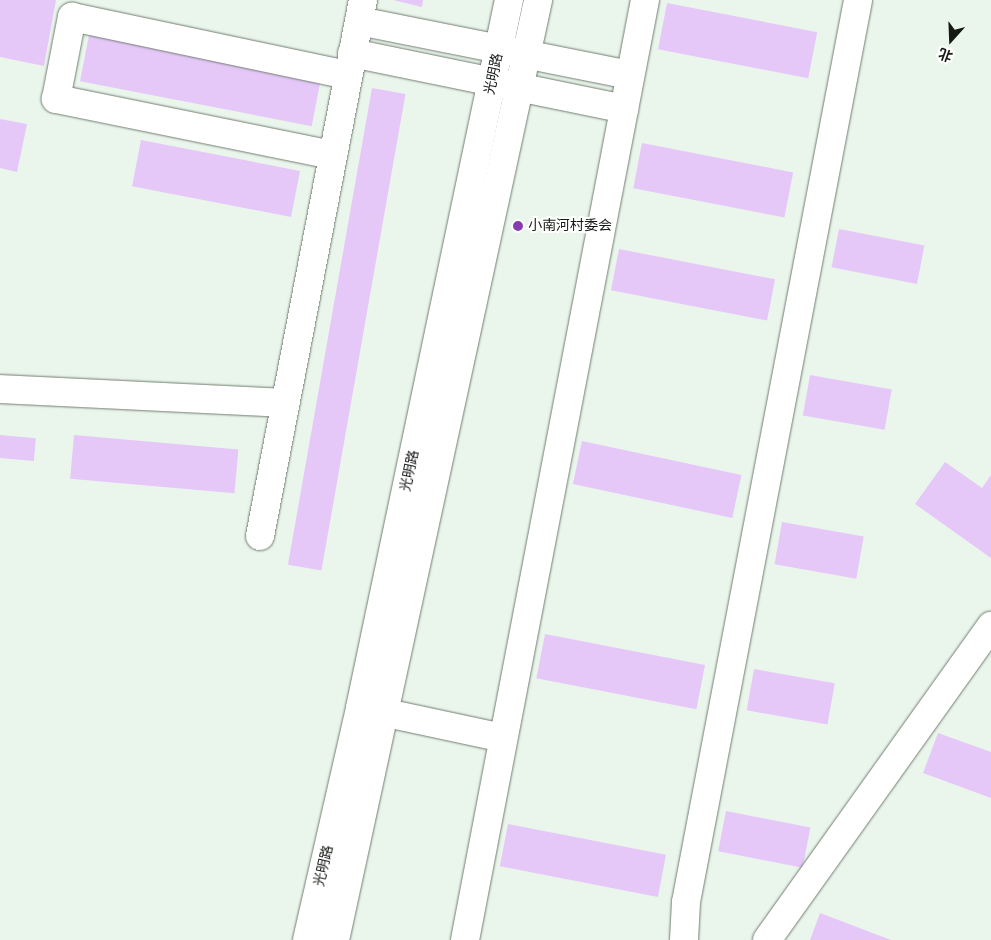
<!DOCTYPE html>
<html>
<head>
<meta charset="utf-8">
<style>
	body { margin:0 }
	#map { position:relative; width:991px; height:940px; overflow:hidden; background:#eaf6eb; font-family:"Alegreya Sans","Noto Sans SC",sans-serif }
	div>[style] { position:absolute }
	.building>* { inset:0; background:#e5c8f8; transform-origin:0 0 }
	.roads { filter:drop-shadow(0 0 1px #727c72) drop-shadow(0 0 1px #727c72) }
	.minor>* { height:28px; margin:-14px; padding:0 14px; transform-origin:14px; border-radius:14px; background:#fff }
	.dots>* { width:14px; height:14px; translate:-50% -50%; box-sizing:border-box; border:2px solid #fff; border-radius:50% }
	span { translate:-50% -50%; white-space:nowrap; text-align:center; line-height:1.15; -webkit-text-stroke:4px #fff; paint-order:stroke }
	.street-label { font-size:14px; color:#161a16 }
	.poi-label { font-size:14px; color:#161a16 }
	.left { translate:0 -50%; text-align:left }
	.north { position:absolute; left:926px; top:15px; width:50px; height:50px; -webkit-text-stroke:4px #fff; paint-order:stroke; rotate:200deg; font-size:14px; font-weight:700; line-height:20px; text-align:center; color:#161a16 }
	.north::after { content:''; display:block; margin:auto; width:18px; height:22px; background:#161a16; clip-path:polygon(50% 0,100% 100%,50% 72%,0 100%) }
</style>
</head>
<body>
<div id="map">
	<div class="building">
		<i style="clip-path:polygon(0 0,56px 0,44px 66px,0 57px)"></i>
		<i style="clip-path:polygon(393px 0,423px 0,422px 7px)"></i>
		<i style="left:667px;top:3px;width:153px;height:47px;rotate:11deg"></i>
		<i style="left:89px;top:35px;width:236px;height:47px;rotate:11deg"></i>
		<i style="left:372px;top:88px;width:34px;height:484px;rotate:10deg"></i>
		<i style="clip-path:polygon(0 119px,27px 124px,17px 172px,0 168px)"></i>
		<i style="left:141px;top:140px;width:162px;height:47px;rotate:11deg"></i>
		<i style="left:642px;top:143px;width:154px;height:46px;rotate:11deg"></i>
		<i style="left:839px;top:229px;width:87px;height:39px;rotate:11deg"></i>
		<i style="left:619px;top:249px;width:159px;height:42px;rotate:11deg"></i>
		<i style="left:810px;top:375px;width:83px;height:41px;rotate:10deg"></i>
		<i style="left:0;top:435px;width:36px;height:23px;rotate:5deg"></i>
		<i style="left:74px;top:435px;width:165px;height:44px;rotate:5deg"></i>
		<i style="left:582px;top:441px;width:163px;height:44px;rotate:12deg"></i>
		<i style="clip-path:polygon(945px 462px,982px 488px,991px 475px,991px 558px,915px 504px)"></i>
		<i style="left:782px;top:522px;width:83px;height:43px;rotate:10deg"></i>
		<i style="left:545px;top:634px;width:163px;height:45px;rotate:11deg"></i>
		<i style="left:754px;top:669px;width:82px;height:42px;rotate:10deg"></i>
		<i style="clip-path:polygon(938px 733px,991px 752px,991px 798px,923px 773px)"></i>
		<i style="left:726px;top:811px;width:86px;height:41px;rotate:11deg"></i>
		<i style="left:508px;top:824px;width:161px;height:43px;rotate:11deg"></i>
		<i style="clip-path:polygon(820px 913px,891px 940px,810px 940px)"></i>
	</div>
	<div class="roads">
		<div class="minor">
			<i style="left:359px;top:21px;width:276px;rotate:11.3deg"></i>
			<i style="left:352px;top:53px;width:278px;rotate:11.6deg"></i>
			<i style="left:332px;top:155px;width:282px;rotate:-168.5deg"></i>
			<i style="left:56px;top:99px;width:84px;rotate:-79deg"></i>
			<i style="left:72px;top:17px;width:282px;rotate:11.9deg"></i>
			<i style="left:0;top:389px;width:283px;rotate:2.8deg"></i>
			<i style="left:260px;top:536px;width:546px;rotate:-79.12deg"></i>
			<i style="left:368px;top:709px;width:138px;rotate:12.1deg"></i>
			<i style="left:307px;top:940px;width:238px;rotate:-77.1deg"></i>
			<i style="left:360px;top:708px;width:724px;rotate:-78.12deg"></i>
			<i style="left:335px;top:940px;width:962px;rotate:-77.81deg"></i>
			<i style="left:465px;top:940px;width:957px;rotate:-79.16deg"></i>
			<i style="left:684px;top:940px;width:38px;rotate:-87deg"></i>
			<i style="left:686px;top:902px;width:918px;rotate:-79.2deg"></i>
			<i style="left:767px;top:940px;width:386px;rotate:-54.5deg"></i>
		</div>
	</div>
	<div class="dots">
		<i style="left:518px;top:226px;background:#873daf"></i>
	</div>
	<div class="street-label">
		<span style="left:494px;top:74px;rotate:-78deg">光明路</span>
		<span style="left:410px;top:471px;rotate:-78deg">光明路</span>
		<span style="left:324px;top:866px;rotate:-77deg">光明路</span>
	</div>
	<div class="poi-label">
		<span class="left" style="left:528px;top:226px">小南河村委会</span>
	</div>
	<div class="north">北</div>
</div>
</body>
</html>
